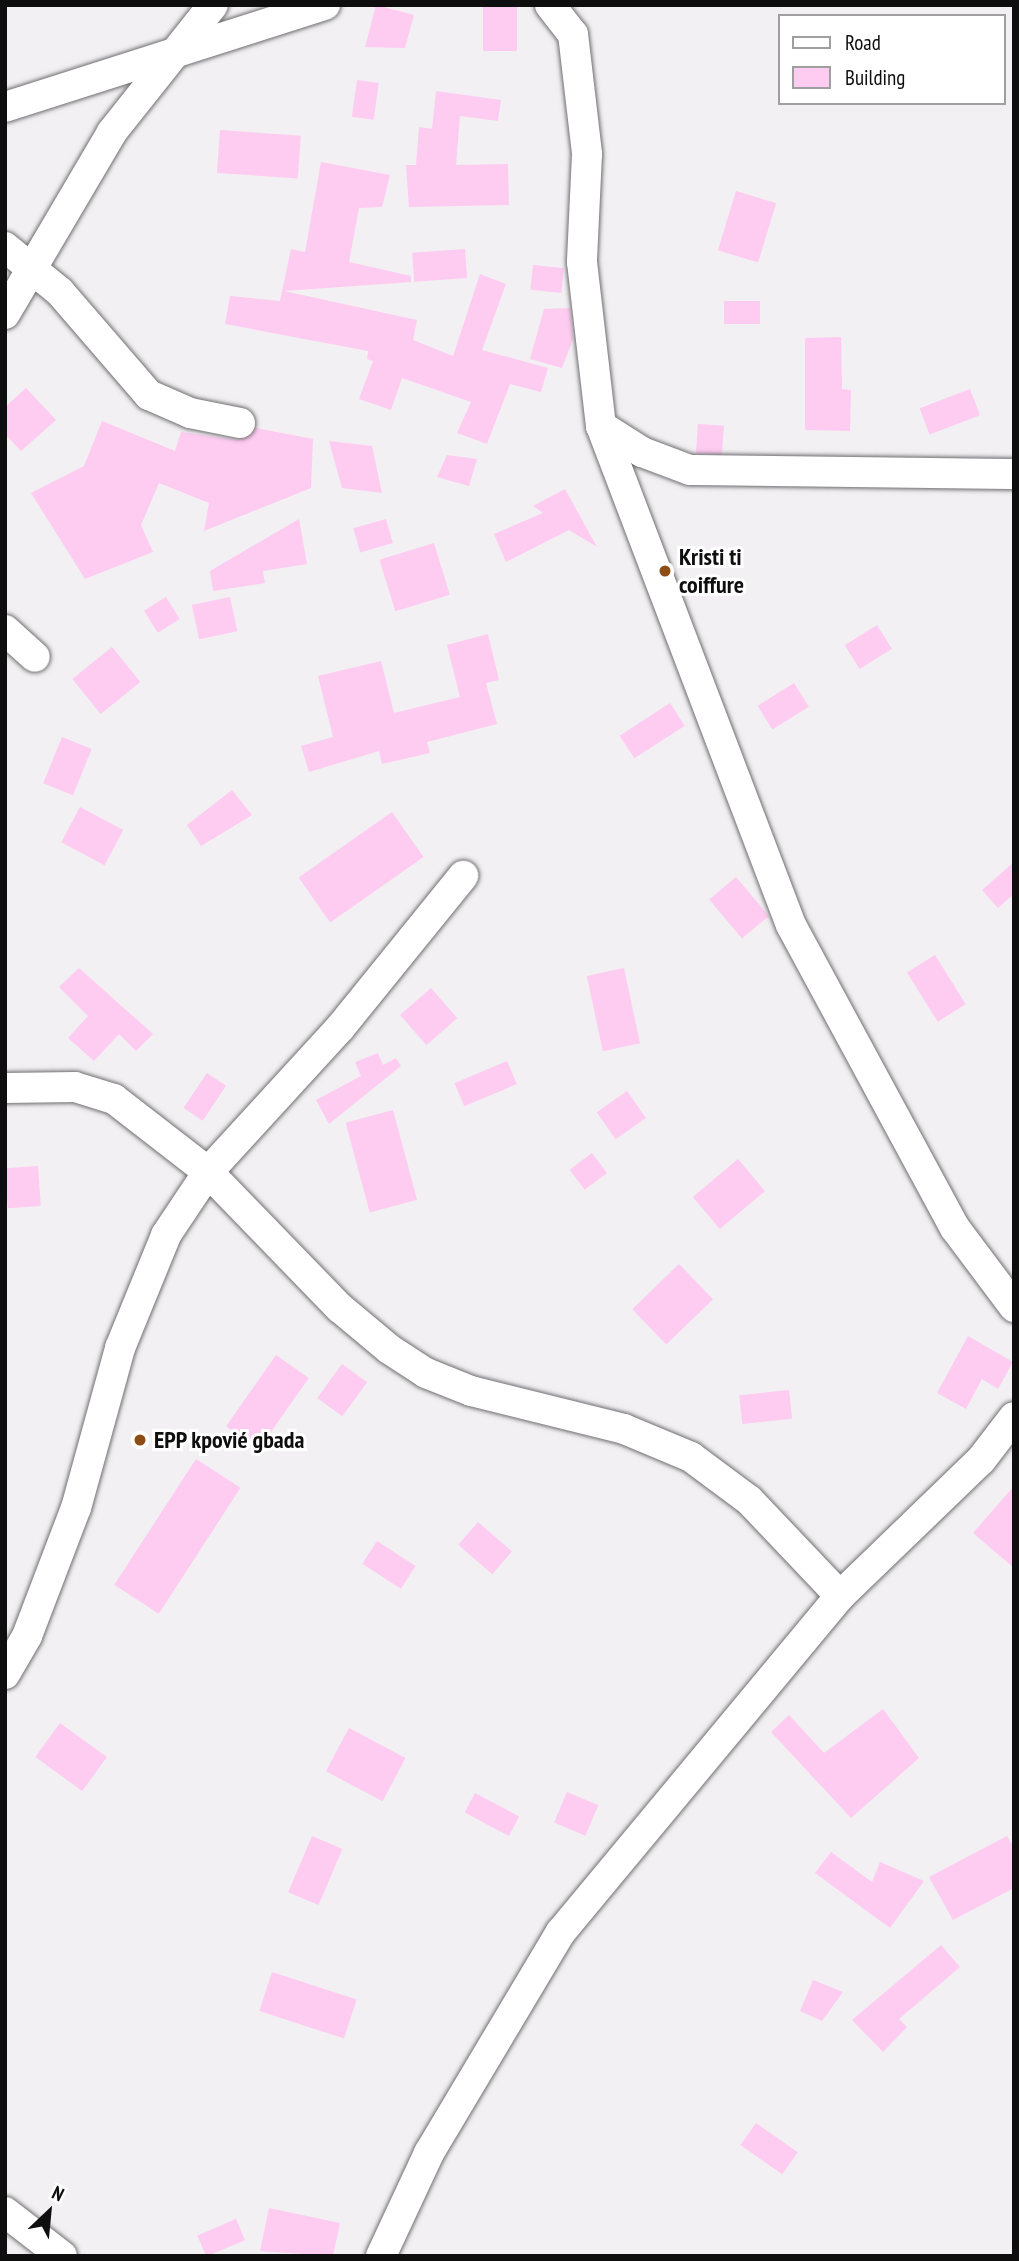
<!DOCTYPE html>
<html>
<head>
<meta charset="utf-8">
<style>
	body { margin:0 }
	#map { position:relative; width:1019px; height:2261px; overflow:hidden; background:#f2f0f3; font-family:"PT Sans Narrow",sans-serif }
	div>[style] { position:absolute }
	.building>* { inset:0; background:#fecbf1; transform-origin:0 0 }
	.roads { filter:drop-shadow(0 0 2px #706e71) drop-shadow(0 0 2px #706e71) }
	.street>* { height:30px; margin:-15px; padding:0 15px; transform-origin:15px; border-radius:15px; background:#fff }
	.dots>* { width:19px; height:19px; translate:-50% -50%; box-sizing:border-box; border:4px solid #fff; border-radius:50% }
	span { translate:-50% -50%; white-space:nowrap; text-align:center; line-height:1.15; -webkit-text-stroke:6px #fff; paint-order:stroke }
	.poi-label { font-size:24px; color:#0e0e0e; font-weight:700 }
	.left { translate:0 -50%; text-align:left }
	.frame { position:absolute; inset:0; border:7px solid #0e0e0e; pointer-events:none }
	.legend { position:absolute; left:778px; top:14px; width:228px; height:91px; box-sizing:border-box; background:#fff; border:2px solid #9f9f9f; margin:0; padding:9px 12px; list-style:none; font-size:21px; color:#0e0e0e }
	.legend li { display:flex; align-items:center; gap:14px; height:35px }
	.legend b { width:35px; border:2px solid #9f9f9f }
	.north { position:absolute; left:14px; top:2177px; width:70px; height:70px; -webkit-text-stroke:5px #fff; paint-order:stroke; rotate:26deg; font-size:19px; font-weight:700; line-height:28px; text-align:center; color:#0e0e0e }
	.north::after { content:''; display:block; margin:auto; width:24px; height:32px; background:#0e0e0e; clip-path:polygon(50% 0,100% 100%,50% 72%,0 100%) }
</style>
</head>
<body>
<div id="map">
	<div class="building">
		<i style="clip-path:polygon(376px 5px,414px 15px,405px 48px,365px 47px)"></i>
		<i style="left:483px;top:5px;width:34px;height:46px"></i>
		<i style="left:357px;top:80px;width:22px;height:37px;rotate:8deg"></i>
		<i style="clip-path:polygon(436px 91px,501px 100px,498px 121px,460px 116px,456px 165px,508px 164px,509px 205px,409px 207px,406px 165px,416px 165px,419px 127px,432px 129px)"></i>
		<i style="left:220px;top:130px;width:81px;height:43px;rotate:4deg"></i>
		<i style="clip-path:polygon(321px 162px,390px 175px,382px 207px,359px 208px,349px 262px,411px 276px,411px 282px,284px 291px,417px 320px,413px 340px,453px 356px,480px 274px,506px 284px,482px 350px,548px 368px,541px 392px,510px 384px,487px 444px,457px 433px,471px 402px,402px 378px,391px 410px,359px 399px,373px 361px,367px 359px,368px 351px,225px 324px,230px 296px,280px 301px,291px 249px,305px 252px)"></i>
		<i style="left:736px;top:191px;width:42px;height:62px;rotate:17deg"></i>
		<i style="left:465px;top:249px;width:29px;height:53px;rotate:86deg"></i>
		<i style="left:533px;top:265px;width:31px;height:25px;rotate:6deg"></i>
		<i style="left:724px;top:301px;width:36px;height:23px"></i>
		<i style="clip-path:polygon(570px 308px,573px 339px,562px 368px,530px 359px,544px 309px)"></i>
		<i style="clip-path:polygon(841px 337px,842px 389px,851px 390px,850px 431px,805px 430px,805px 338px)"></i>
		<i style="clip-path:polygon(26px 388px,56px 420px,21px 451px,5px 434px,5px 407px)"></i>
		<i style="left:970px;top:389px;width:28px;height:54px;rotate:69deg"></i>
		<i style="clip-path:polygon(102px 421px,175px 451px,181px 432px,237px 440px,256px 428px,313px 439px,311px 488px,204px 531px,209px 503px,159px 483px,141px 525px,153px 552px,85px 579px,31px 493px,84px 466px)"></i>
		<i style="left:698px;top:424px;width:26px;height:29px;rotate:4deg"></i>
		<i style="clip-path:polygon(329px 441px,372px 446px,382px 493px,342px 488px)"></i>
		<i style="clip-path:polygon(447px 455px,477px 459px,469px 486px,437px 477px)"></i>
		<i style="clip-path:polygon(565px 489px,597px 547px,569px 530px,506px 562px,494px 534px,543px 513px,533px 506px)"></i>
		<i style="clip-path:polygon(299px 519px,307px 564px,263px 571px,265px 583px,213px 591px,210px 571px)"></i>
		<i style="left:386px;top:519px;width:25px;height:34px;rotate:74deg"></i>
		<i style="left:434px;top:543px;width:54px;height:57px;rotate:73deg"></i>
		<i style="left:166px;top:597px;width:26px;height:26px;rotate:58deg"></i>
		<i style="left:230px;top:597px;width:35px;height:39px;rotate:78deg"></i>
		<i style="left:877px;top:625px;width:28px;height:38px;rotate:58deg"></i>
		<i style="clip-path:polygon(488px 634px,499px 680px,486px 683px,497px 724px,427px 742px,430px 753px,382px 764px,379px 751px,309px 772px,301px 746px,333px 737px,318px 676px,381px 661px,394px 713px,460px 697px,447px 645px)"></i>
		<i style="left:112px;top:647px;width:45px;height:51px;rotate:51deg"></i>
		<i style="left:794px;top:683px;width:28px;height:43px;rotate:58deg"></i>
		<i style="left:670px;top:703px;width:27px;height:60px;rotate:57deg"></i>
		<i style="left:62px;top:737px;width:32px;height:50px;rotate:22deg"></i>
		<i style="clip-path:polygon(232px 790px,252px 815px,201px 846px,187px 825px)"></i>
		<i style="left:80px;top:807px;width:49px;height:40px;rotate:28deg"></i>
		<i style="left:392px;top:812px;width:55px;height:114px;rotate:55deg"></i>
		<i style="clip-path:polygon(1014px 862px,1014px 894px,998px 908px,982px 890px)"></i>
		<i style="left:736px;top:877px;width:51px;height:35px;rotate:50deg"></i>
		<i style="left:935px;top:955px;width:58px;height:33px;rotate:58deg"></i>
		<i style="clip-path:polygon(79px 968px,153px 1034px,136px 1051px,119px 1034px,94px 1061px,68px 1038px,88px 1016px,59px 987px)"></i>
		<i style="left:624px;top:968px;width:77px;height:38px;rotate:78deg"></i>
		<i style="left:431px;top:988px;width:40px;height:41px;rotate:49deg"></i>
		<i style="clip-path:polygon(378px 1053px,383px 1065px,396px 1058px,401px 1066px,329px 1124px,316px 1100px,361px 1076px,355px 1062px)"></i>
		<i style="left:507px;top:1061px;width:25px;height:57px;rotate:67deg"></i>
		<i style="left:207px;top:1073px;width:23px;height:42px;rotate:34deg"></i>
		<i style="left:627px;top:1091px;width:33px;height:37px;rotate:55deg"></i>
		<i style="left:393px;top:1110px;width:93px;height:49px;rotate:75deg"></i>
		<i style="left:592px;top:1153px;width:25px;height:28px;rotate:53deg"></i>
		<i style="left:738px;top:1159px;width:42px;height:59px;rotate:50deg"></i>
		<i style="left:38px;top:1166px;width:40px;height:33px;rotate:86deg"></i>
		<i style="left:679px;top:1264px;width:49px;height:65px;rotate:46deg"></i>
		<i style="clip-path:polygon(968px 1336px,1013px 1362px,998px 1389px,982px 1379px,966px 1409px,937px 1393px)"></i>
		<i style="left:276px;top:1355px;width:40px;height:87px;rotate:35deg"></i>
		<i style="left:342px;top:1364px;width:31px;height:42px;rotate:36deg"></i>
		<i style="left:789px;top:1390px;width:29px;height:50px;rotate:84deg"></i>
		<i style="left:196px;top:1459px;width:53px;height:150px;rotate:33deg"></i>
		<i style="clip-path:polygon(1014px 1486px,1014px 1568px,973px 1533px)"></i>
		<i style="left:478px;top:1522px;width:45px;height:30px;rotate:41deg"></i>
		<i style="left:377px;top:1541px;width:46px;height:27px;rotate:33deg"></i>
		<i style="clip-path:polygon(883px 1709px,919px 1758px,851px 1818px,771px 1732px,789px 1715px,824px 1753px)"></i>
		<i style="left:60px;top:1723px;width:58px;height:42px;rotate:36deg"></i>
		<i style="left:349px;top:1728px;width:64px;height:49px;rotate:28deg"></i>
		<i style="left:567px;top:1792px;width:34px;height:33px;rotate:23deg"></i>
		<i style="left:475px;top:1793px;width:50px;height:22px;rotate:28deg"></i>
		<i style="left:312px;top:1836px;width:33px;height:61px;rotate:23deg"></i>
		<i style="clip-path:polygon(1007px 1836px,1014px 1848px,1014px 1888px,953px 1920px,929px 1877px)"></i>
		<i style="clip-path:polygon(831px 1852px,872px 1882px,880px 1862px,924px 1881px,890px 1928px,815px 1873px)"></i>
		<i style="clip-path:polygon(941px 1945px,960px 1967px,899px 2019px,907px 2027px,883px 2052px,852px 2020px)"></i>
		<i style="left:272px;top:1972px;width:89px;height:41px;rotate:18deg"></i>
		<i style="clip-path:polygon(813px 1980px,843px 1992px,822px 2021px,800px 2011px)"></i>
		<i style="left:756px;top:2123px;width:51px;height:27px;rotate:35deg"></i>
		<i style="clip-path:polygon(269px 2208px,340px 2223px,333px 2256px,260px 2251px)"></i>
		<i style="left:236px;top:2219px;width:23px;height:42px;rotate:67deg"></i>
	</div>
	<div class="roads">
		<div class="street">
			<i style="left:550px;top:5px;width:37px;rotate:52deg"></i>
			<i style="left:573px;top:34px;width:121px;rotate:83.3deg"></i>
			<i style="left:587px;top:154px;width:108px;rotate:92.7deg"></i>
			<i style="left:582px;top:262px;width:165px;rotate:83.4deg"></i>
			<i style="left:601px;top:426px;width:534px;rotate:69.16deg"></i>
			<i style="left:791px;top:925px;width:345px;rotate:61.6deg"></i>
			<i style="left:955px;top:1228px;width:99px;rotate:53.2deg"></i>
			<i style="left:5px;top:107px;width:336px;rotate:-17.7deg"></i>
			<i style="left:5px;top:247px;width:71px;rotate:39.3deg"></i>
			<i style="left:60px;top:292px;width:136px;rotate:49.2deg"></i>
			<i style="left:149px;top:395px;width:45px;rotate:23.7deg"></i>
			<i style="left:190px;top:413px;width:51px;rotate:11.3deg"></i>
			<i style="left:5px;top:314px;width:211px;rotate:-59.5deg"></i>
			<i style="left:112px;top:132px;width:162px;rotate:-51.5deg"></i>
			<i style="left:601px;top:426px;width:49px;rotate:32.4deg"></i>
			<i style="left:642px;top:452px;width:51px;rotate:20.6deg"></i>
			<i style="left:690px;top:470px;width:324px;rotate:0.7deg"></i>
			<i style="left:5px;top:630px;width:40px;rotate:42deg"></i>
			<i style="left:5px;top:1088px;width:70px;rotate:-0.8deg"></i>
			<i style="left:75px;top:1087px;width:41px;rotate:17.1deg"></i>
			<i style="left:114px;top:1099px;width:119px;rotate:37.8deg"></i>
			<i style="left:208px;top:1172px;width:190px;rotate:45.9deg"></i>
			<i style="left:340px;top:1308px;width:64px;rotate:39.9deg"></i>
			<i style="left:389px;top:1349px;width:44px;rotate:33deg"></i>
			<i style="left:426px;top:1373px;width:48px;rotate:21.8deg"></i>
			<i style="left:471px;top:1391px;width:158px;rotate:13.9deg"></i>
			<i style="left:624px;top:1429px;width:73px;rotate:22.7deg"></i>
			<i style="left:691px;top:1457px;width:72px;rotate:36.6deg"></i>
			<i style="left:749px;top:1500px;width:132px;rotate:46.5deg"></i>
			<i style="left:5px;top:1674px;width:44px;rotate:-59.9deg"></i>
			<i style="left:27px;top:1636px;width:137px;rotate:-69.1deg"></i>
			<i style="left:76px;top:1508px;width:166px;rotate:-74.6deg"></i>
			<i style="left:120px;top:1348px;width:122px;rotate:-67.8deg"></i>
			<i style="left:166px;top:1235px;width:76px;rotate:-56.3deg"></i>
			<i style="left:208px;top:1172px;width:195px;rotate:-47.5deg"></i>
			<i style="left:340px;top:1028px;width:196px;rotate:-51deg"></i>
			<i style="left:5px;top:2212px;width:72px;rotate:37.7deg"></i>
			<i style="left:381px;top:2256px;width:114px;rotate:-65deg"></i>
			<i style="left:429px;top:2153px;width:257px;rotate:-59.2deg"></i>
			<i style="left:561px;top:1932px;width:437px;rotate:-50.3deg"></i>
			<i style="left:840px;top:1596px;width:196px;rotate:-44deg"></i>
			<i style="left:981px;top:1460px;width:54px;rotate:-52.5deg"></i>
		</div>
	</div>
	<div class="dots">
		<i style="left:665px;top:571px;background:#8d4d15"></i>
		<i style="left:140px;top:1440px;background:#8d4d15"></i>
	</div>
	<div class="poi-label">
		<span class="left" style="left:679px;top:571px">Kristi ti<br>coiffure</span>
		<span class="left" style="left:154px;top:1440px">EPP kpovié gbada</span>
	</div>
	<div class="frame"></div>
	<ul class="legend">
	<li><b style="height:9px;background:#fff"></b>Road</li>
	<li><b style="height:19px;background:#fecbf1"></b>Building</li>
	</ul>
	<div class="north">N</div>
</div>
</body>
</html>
